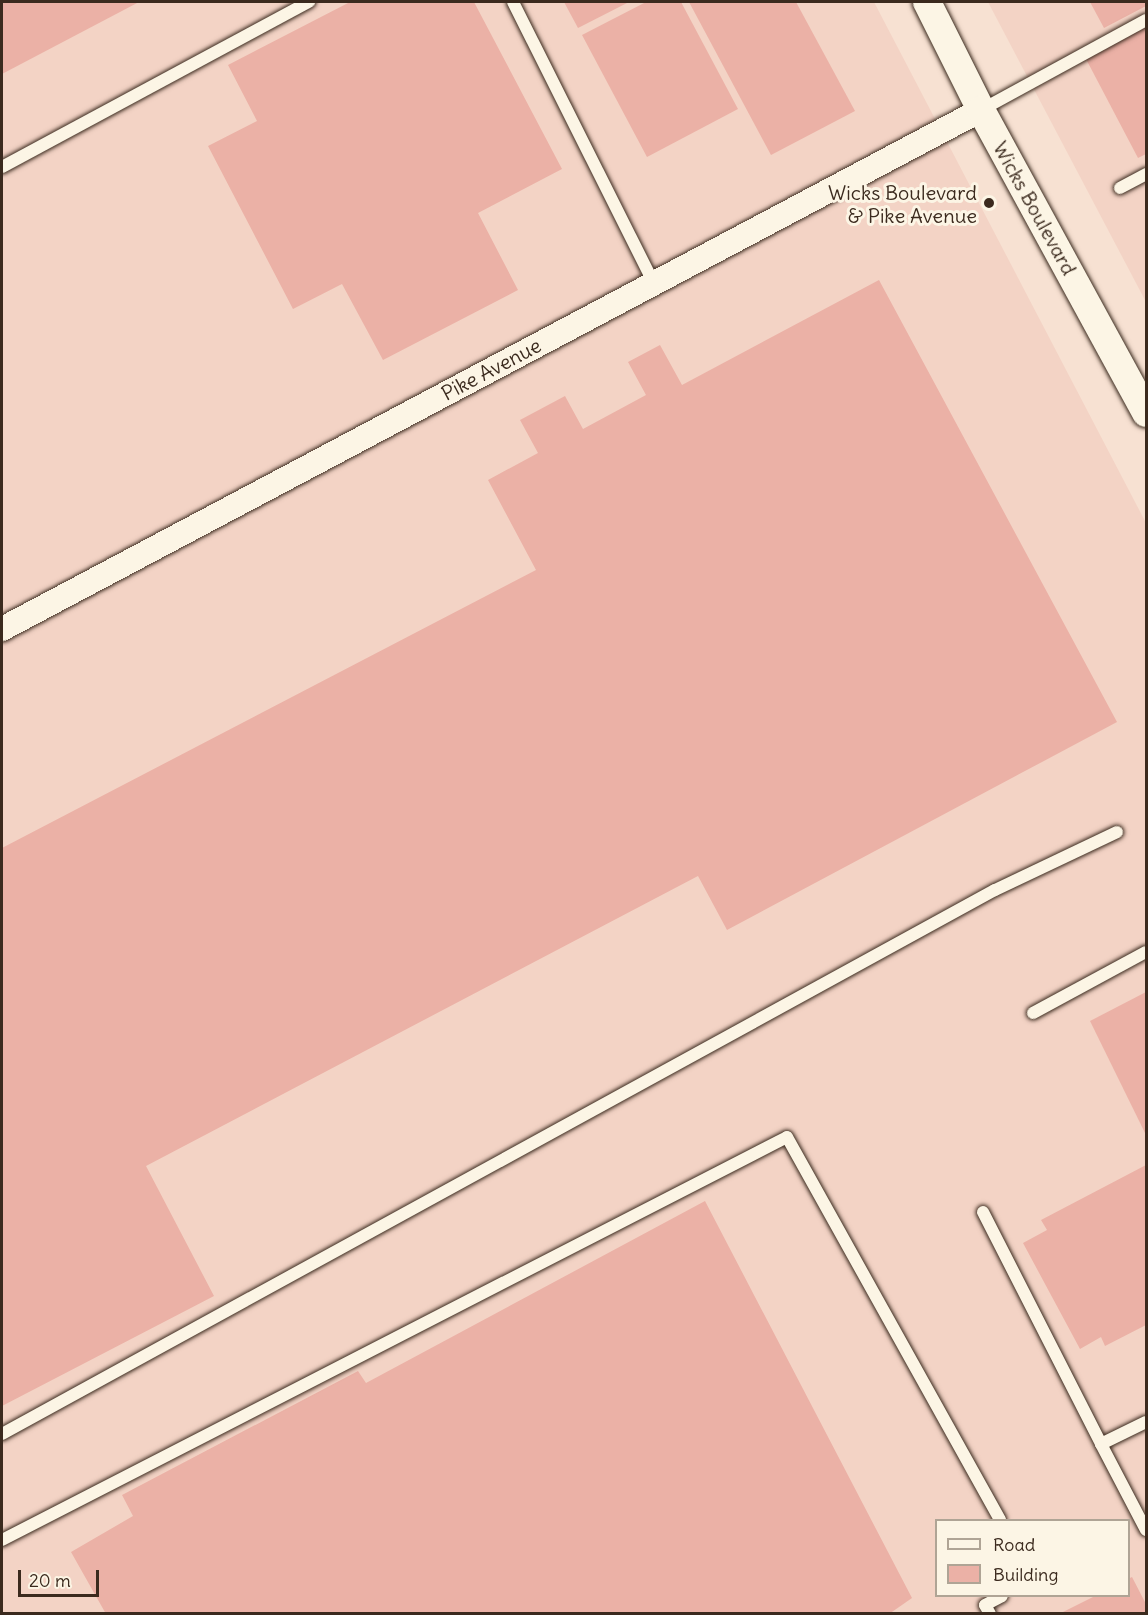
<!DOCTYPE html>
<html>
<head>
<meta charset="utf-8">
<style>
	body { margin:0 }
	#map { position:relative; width:1148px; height:1615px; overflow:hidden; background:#f7e1d2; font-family:Delius,sans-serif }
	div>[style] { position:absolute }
	.built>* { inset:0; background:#f3d3c5 }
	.building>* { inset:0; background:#ebb1a6 }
	.roads { filter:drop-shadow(0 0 2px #3b2a1e) drop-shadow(0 0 2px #3b2a1e) }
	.service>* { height:12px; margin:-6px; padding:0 6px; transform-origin:6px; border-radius:6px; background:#fcf5e5 }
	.minor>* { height:24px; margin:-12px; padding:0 12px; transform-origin:12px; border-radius:12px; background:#fcf5e5 }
	.tertiary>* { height:28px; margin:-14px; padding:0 14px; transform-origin:14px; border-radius:14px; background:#fcf5e5 }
	.dots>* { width:16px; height:16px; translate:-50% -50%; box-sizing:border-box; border:3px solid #fcf5e5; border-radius:50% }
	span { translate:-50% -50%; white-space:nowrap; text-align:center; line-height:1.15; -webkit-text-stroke:6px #fcf5e5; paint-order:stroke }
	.poi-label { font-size:20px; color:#3b2a1e }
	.right { translate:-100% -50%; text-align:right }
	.street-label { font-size:20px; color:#3b2a1e }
	.frame { position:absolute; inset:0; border:3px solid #3b2a1e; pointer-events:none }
	.legend { position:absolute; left:935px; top:1519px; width:195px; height:78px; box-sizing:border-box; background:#fcf5e5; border:2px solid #afa495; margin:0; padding:8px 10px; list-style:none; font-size:18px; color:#3b2a1e }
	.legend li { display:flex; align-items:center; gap:12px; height:30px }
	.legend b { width:30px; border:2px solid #afa495 }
	.scale { position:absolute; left:18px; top:1570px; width:81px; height:27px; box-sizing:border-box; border:3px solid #3b2a1e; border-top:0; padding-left:8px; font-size:18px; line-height:21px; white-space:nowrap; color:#3b2a1e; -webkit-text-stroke:4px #fcf5e5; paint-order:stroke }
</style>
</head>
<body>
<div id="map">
	<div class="built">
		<i style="clip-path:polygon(evenodd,2px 2px,874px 2px,1146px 523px,1146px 1613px,2px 1614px,2px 2px,936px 1520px,1128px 1520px,1128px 1596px,936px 1596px,936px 1520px)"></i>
		<i style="clip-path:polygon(988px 2px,1146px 2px,1146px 302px)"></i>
	</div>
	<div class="building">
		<i style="clip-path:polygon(2px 2px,139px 2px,2px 74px)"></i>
		<i style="clip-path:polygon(350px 2px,474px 2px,562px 169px,478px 213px,518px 290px,383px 360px,342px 284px,293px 309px,208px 146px,257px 121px,228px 65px)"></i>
		<i style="clip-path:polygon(564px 2px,629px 2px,578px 28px)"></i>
		<i style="clip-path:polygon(646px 2px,681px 2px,738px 109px,647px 157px,582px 35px)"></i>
		<i style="clip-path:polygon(689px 2px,796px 2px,855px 111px,771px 155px)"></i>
		<i style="clip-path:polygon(1090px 2px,1146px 2px,1146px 6px,1104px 28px)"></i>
		<i style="clip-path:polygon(1146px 27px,1146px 154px,1138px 158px,1086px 59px)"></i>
		<i style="clip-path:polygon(879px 280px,1117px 722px,727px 930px,698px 876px,146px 1166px,214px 1296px,2px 1406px,2px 848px,536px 570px,488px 480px,538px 453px,520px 420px,565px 396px,583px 429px,646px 395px,628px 362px,660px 345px,682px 385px)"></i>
		<i style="clip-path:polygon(1146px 992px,1146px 1135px,1090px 1021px)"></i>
		<i style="clip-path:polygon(1146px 1165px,1146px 1325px,1105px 1346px,1101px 1337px,1080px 1349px,1023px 1243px,1047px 1230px,1041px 1220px)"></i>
		<i style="clip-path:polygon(705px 1201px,912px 1598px,889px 1614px,106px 1614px,71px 1552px,133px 1516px,122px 1495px,358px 1371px,366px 1383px)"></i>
		<i style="clip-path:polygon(1132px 1577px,1146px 1604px,1146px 1614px,1059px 1614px,1095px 1596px,1128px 1596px,1128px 1579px)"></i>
	</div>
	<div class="roads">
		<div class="service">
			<i style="left:513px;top:2px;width:315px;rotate:63.4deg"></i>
			<i style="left:981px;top:110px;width:188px;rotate:-28.6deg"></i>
			<i style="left:2px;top:167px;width:349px;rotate:-28.3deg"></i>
			<i style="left:1120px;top:188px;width:30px;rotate:-28deg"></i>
			<i style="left:1033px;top:1013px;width:128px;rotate:-28.4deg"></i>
			<i style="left:983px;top:1212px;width:260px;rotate:63deg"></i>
			<i style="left:1101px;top:1444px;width:50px;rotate:-26.1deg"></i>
			<i style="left:2px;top:1434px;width:1132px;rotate:-28.72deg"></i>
			<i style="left:995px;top:890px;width:135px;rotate:-25.4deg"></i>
			<i style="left:1101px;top:1444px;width:97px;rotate:62.4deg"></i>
			<i style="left:2px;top:1540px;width:882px;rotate:-27.17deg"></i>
			<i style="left:787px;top:1137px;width:438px;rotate:60.9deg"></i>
			<i style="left:990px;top:1614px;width:10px;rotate:-119deg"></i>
			<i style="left:985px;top:1605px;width:19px;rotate:-28deg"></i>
		</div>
		<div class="minor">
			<i style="left:2px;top:629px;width:1108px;rotate:-27.93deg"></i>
		</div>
		<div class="tertiary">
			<i style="left:927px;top:2px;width:121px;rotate:63.4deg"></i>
			<i style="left:981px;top:110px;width:345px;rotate:61.4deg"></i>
		</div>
	</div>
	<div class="dots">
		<i style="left:989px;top:203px;background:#3b2a1e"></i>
	</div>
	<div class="poi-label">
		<span class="right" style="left:977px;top:204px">Wicks Boulevard<br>&amp; Pike Avenue</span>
	</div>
	<div class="street-label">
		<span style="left:1035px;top:208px;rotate:61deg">Wicks Boulevard</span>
		<span style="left:491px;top:369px;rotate:-28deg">Pike Avenue</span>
	</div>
	<div class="frame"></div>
	<ul class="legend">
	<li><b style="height:8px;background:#fcf5e5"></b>Road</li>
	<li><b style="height:16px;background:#ebb1a6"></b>Building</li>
	</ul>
	<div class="scale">20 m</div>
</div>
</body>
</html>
